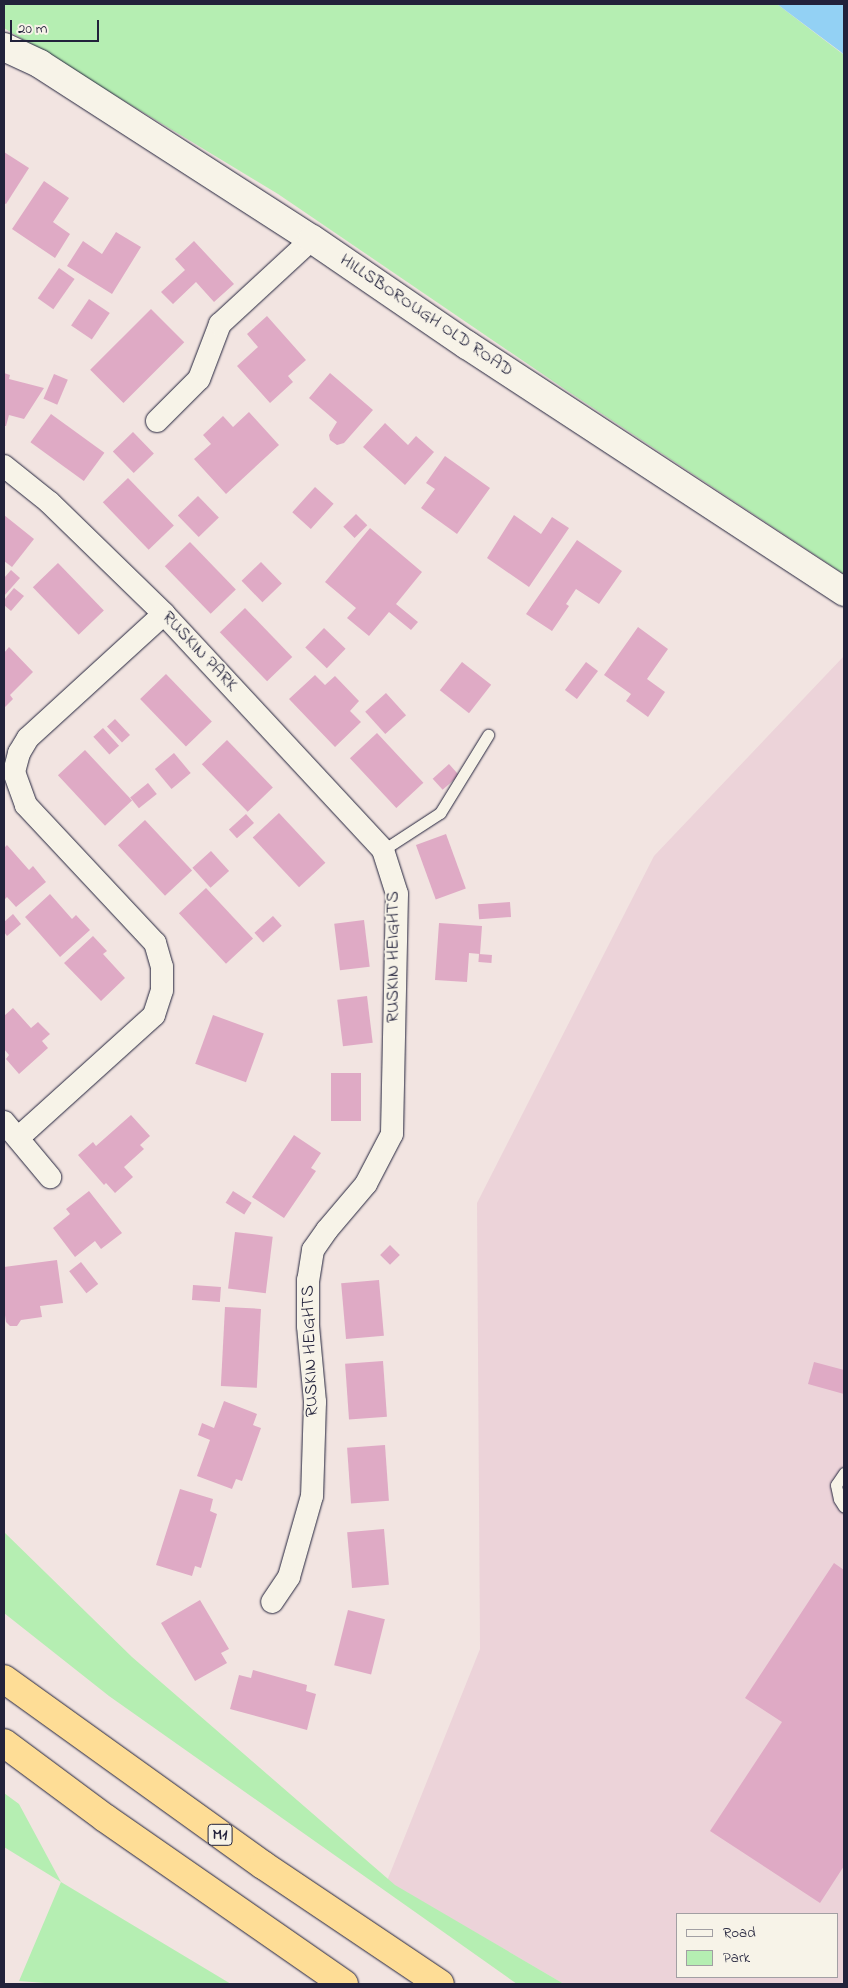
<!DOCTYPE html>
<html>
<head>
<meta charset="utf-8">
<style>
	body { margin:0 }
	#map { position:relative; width:848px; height:1988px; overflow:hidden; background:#f2e4e1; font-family:"Indie Flower",sans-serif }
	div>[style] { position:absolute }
	.built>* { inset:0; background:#ecd3d9 }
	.green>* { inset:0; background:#b5eeb2 }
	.water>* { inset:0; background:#93d1f4 }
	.building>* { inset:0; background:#dfaac5; transform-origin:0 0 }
	.roads { filter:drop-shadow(0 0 1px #22223b) drop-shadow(0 0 1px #22223b) }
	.lane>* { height:11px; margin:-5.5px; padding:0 5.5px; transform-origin:5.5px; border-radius:5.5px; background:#f7f3e8 }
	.street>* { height:22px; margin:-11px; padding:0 11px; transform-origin:11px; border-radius:11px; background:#f7f3e8 }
	.secondary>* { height:28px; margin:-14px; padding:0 14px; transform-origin:14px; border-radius:14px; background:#f7f3e8 }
	.highway>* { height:28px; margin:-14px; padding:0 14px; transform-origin:14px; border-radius:14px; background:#fedd96 }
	span { translate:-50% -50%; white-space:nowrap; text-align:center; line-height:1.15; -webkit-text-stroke:4px #f7f3e8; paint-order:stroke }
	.shield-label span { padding:1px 4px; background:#f7f3e8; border:1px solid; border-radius:4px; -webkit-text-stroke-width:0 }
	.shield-label { font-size:16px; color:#22223b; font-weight:700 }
	.street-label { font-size:18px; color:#22223b }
	.frame { position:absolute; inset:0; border:5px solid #22223b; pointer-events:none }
	.legend { position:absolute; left:676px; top:1913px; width:162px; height:65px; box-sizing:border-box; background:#f7f3e8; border:1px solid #a29fa3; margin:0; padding:6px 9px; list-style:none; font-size:15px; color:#22223b }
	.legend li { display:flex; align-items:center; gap:10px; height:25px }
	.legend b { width:25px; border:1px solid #a29fa3 }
	.scale { position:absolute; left:10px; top:20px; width:89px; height:22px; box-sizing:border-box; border:2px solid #22223b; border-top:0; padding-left:6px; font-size:15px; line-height:18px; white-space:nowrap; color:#22223b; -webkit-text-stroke:4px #f7f3e8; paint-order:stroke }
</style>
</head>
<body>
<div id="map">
	<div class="built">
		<i style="clip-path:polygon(evenodd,844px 656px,844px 1984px,564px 1984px,387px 1881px,480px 1649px,477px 1203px,654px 856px,844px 656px,677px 1914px,837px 1914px,837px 1977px,677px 1977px,677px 1914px)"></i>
	</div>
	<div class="green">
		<i style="clip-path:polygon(4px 4px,777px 4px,844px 55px,844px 574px,566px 390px,278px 194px,4px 28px)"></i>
		<i style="clip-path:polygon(4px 1532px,132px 1657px,395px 1885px,564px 1984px,517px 1984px,109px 1696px,4px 1613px)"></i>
		<i style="clip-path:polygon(4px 1793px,19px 1804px,61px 1882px,231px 1984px,58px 1984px,19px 1981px,61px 1882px,4px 1847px)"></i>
	</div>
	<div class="water">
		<i style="clip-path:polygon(777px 4px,844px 4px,844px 55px,841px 52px)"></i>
	</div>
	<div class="building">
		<i style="clip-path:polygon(4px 152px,29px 168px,6px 204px,4px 203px)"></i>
		<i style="clip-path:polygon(44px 181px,69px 198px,53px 222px,70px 234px,55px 258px,12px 229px)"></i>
		<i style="clip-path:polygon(116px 232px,141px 247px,112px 294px,67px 266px,83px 241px,102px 254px)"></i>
		<i style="clip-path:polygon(194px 241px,234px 284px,214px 302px,196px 282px,173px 304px,161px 292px,185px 270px,175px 259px)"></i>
		<i style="left:59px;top:268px;width:19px;height:37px;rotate:35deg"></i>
		<i style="left:89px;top:299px;width:25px;height:32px;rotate:34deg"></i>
		<i style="left:151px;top:309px;width:47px;height:86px;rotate:45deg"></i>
		<i style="clip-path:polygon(267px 316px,306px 360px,288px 376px,293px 382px,270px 403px,237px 366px,258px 347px,247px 334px)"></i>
		<i style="clip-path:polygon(4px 373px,10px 375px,9px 379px,44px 388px,24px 419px,9px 415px,6px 426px,4px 426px)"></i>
		<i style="clip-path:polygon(330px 373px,373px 410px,344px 443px,337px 445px,330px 440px,329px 435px,337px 422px,309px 398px)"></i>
		<i style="left:54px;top:374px;width:15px;height:27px;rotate:23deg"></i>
		<i style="clip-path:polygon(249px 412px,279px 445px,226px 494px,194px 459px,211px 444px,203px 435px,223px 416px,233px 427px)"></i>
		<i style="left:51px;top:414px;width:66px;height:35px;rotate:36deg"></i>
		<i style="clip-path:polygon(385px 423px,408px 445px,416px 436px,434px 452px,405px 485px,363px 447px)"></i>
		<i style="left:133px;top:432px;width:30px;height:28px;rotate:46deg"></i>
		<i style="clip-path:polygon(445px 456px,490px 488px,457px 534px,421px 508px,435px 489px,426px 483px)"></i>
		<i style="left:128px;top:478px;width:66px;height:35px;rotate:46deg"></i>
		<i style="left:315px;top:487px;width:25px;height:34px;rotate:42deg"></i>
		<i style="left:198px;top:496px;width:30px;height:28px;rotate:46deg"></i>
		<i style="left:356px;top:514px;width:16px;height:18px;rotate:45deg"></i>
		<i style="clip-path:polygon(4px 515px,34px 539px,12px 567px,4px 561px)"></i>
		<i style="clip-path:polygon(514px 515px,541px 534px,552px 517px,569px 528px,529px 587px,487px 558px)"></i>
		<i style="clip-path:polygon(370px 528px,422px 572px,396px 604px,418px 622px,411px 630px,389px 612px,369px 636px,347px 618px,356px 608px,325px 582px)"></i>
		<i style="clip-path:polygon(577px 540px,622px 571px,599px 604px,576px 589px,566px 604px,569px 606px,552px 631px,526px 614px)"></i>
		<i style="left:190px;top:542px;width:66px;height:35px;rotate:46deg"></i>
		<i style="left:261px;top:562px;width:30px;height:27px;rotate:46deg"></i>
		<i style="left:58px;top:563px;width:66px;height:35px;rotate:46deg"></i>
		<i style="clip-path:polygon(11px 570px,20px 578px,4px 596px,4px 578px)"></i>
		<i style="clip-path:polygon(14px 588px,24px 596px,11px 611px,4px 605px,4px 600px)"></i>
		<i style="left:245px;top:608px;width:68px;height:35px;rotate:46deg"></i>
		<i style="clip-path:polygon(638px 627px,668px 649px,647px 679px,665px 692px,648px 717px,626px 701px,631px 694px,604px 675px)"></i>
		<i style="left:324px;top:628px;width:30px;height:27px;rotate:44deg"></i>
		<i style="clip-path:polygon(9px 647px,33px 672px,10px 695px,13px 699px,4px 708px,4px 653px)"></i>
		<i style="left:462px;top:662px;width:37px;height:36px;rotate:38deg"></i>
		<i style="left:586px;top:662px;width:15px;height:35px;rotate:37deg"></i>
		<i style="left:166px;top:674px;width:66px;height:36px;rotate:46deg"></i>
		<i style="clip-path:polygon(315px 675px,325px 685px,335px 676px,359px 701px,350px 711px,361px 722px,335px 747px,289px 699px)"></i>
		<i style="left:386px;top:693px;width:30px;height:28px;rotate:48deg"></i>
		<i style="left:115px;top:719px;width:22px;height:11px;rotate:47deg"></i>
		<i style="left:103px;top:728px;width:24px;height:13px;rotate:48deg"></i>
		<i style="left:377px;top:733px;width:68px;height:37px;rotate:47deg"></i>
		<i style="left:227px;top:740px;width:66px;height:35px;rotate:46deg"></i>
		<i style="left:85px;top:750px;width:69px;height:37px;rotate:47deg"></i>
		<i style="left:174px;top:753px;width:26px;height:25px;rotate:50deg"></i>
		<i style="left:449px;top:764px;width:15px;height:22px;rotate:48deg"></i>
		<i style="left:148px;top:783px;width:14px;height:23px;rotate:51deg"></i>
		<i style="left:279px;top:813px;width:68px;height:36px;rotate:47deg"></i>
		<i style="left:246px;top:814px;width:12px;height:23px;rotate:48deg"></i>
		<i style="left:145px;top:820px;width:69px;height:37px;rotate:47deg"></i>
		<i style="left:446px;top:834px;width:58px;height:32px;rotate:70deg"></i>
		<i style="clip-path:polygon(7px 845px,29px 870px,33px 866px,46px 882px,16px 907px,7px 897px,4px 900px,4px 848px)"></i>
		<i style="left:211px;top:851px;width:27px;height:25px;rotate:48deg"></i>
		<i style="left:206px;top:888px;width:69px;height:37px;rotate:47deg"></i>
		<i style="clip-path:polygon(50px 894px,72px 919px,76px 915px,90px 930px,60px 957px,25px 917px)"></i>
		<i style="left:510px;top:902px;width:15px;height:32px;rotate:86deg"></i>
		<i style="clip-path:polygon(13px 914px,21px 924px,7px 936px,4px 932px,4px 922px)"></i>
		<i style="left:273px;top:916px;width:13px;height:25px;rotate:48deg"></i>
		<i style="left:364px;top:920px;width:47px;height:30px;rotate:83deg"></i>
		<i style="clip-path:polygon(439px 923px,482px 926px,480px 954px,469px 953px,467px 982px,435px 980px)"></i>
		<i style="clip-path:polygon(93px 936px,107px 951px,103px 954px,125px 978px,101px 1001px,64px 963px)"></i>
		<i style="left:479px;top:954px;width:13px;height:8px;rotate:4deg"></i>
		<i style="left:367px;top:996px;width:47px;height:30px;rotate:83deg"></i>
		<i style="clip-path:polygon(13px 1008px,31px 1028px,38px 1022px,50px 1034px,42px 1041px,48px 1048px,19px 1074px,6px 1059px,9px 1055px,4px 1049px,4px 1016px)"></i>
		<i style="left:213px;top:1015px;width:54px;height:52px;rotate:20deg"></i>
		<i style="left:331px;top:1073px;width:30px;height:48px"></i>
		<i style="clip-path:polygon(131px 1115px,150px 1136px,140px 1145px,144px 1149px,124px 1167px,133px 1177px,115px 1193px,106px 1183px,104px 1185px,78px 1155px,93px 1142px,96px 1146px)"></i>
		<i style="clip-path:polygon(294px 1135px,321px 1153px,311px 1168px,316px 1171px,284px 1218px,252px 1197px)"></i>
		<i style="clip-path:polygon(89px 1191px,122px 1233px,101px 1249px,95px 1241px,75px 1257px,53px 1228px,70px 1214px,66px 1209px)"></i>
		<i style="left:233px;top:1191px;width:22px;height:14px;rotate:32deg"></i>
		<i style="left:235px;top:1232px;width:38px;height:57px;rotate:7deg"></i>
		<i style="left:390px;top:1245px;width:14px;height:14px;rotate:45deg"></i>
		<i style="clip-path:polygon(57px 1260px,63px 1303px,40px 1306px,42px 1317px,21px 1320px,17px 1326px,10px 1326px,6px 1322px,4px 1308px,4px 1267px)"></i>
		<i style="left:81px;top:1262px;width:28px;height:15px;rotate:52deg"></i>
		<i style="left:379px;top:1280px;width:56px;height:38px;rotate:85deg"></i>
		<i style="left:193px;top:1285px;width:28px;height:15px;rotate:4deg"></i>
		<i style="left:225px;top:1307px;width:36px;height:79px;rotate:3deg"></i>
		<i style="left:383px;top:1361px;width:56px;height:38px;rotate:86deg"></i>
		<i style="clip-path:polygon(814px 1362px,844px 1370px,844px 1394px,808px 1384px)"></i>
		<i style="clip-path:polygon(224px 1401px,257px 1414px,253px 1425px,261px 1428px,242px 1481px,236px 1479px,232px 1489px,197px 1476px,210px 1440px,198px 1435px,202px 1423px,214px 1428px)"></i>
		<i style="left:385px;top:1445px;width:56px;height:38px;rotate:86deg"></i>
		<i style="clip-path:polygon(180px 1489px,213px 1499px,210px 1511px,217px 1514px,201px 1568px,195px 1566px,192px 1576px,156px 1565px)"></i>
		<i style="left:384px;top:1529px;width:56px;height:37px;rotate:85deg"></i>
		<i style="clip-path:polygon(834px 1563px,844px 1570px,844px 1866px,820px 1903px,710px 1831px,782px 1722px,745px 1698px)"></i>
		<i style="clip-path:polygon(200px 1600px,229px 1649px,221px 1653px,227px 1663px,195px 1681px,161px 1623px)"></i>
		<i style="left:348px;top:1610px;width:38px;height:57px;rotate:14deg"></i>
		<i style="clip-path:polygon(253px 1670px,307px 1685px,306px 1691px,316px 1694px,307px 1730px,230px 1709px,239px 1675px,251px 1678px)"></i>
	</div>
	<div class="roads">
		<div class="lane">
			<i style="left:383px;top:850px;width:68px;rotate:-33deg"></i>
			<i style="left:440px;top:813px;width:92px;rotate:-58.4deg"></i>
			<i style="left:844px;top:1473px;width:14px;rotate:124deg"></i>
			<i style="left:836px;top:1485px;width:14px;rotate:78deg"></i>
			<i style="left:839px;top:1499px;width:9px;rotate:58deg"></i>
		</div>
		<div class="street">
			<i style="left:157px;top:421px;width:59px;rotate:-45deg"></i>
			<i style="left:199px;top:379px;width:59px;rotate:-69.1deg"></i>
			<i style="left:220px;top:324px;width:125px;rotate:-42.7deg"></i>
			<i style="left:4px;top:466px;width:58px;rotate:38.7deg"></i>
			<i style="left:49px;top:502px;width:161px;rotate:44.2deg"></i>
			<i style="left:164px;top:614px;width:322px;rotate:47.1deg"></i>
			<i style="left:383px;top:850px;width:46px;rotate:72.3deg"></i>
			<i style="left:397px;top:894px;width:240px;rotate:91.2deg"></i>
			<i style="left:392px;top:1134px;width:56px;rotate:117.5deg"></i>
			<i style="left:366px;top:1184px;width:60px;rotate:130.3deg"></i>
			<i style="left:327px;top:1230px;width:24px;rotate:125deg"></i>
			<i style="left:313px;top:1250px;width:30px;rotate:99deg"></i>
			<i style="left:308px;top:1280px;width:46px;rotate:90deg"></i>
			<i style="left:308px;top:1326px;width:76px;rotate:84.7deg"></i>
			<i style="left:315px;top:1402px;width:94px;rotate:91.8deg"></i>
			<i style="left:312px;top:1496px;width:84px;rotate:105.9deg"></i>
			<i style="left:289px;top:1577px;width:30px;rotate:124deg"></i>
			<i style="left:4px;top:1122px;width:72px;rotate:50.1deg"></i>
			<i style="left:18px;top:1138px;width:183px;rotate:-42.1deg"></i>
			<i style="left:154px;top:1015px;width:26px;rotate:-72deg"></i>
			<i style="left:162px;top:990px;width:23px;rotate:-90deg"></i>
			<i style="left:162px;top:967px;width:25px;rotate:-106deg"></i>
			<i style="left:155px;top:943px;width:189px;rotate:-133.1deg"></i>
			<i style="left:26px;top:805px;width:35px;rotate:-110deg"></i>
			<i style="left:14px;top:772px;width:20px;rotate:-75deg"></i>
			<i style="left:19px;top:753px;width:17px;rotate:-59deg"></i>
			<i style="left:28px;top:738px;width:184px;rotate:-42.4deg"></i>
		</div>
		<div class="secondary">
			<i style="left:4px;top:47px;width:40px;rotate:25deg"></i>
			<i style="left:40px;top:64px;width:323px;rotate:32.8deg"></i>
			<i style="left:312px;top:239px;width:188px;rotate:34.4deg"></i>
			<i style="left:467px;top:345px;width:451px;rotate:33.2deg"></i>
		</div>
		<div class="highway">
			<i style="left:4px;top:1679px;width:319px;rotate:35.7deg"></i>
			<i style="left:263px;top:1865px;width:213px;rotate:33.9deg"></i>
			<i style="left:4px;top:1743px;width:126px;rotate:36.6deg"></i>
			<i style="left:105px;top:1818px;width:291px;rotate:34.8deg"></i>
		</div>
	</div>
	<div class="shield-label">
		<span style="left:220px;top:1835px">M1</span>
	</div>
	<div class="street-label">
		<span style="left:426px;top:316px;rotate:34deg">HILLSBOROUGH OLD ROAD</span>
		<span style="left:199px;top:652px;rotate:47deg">RUSKIN PARK</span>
		<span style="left:394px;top:957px;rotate:-90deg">RUSKIN HEIGHTS</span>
		<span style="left:311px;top:1351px;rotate:-92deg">RUSKIN HEIGHTS</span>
	</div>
	<div class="frame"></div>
	<ul class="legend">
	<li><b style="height:6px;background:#f7f3e8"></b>Road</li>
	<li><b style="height:14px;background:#b5eeb2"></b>Park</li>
	</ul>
	<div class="scale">20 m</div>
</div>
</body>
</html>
